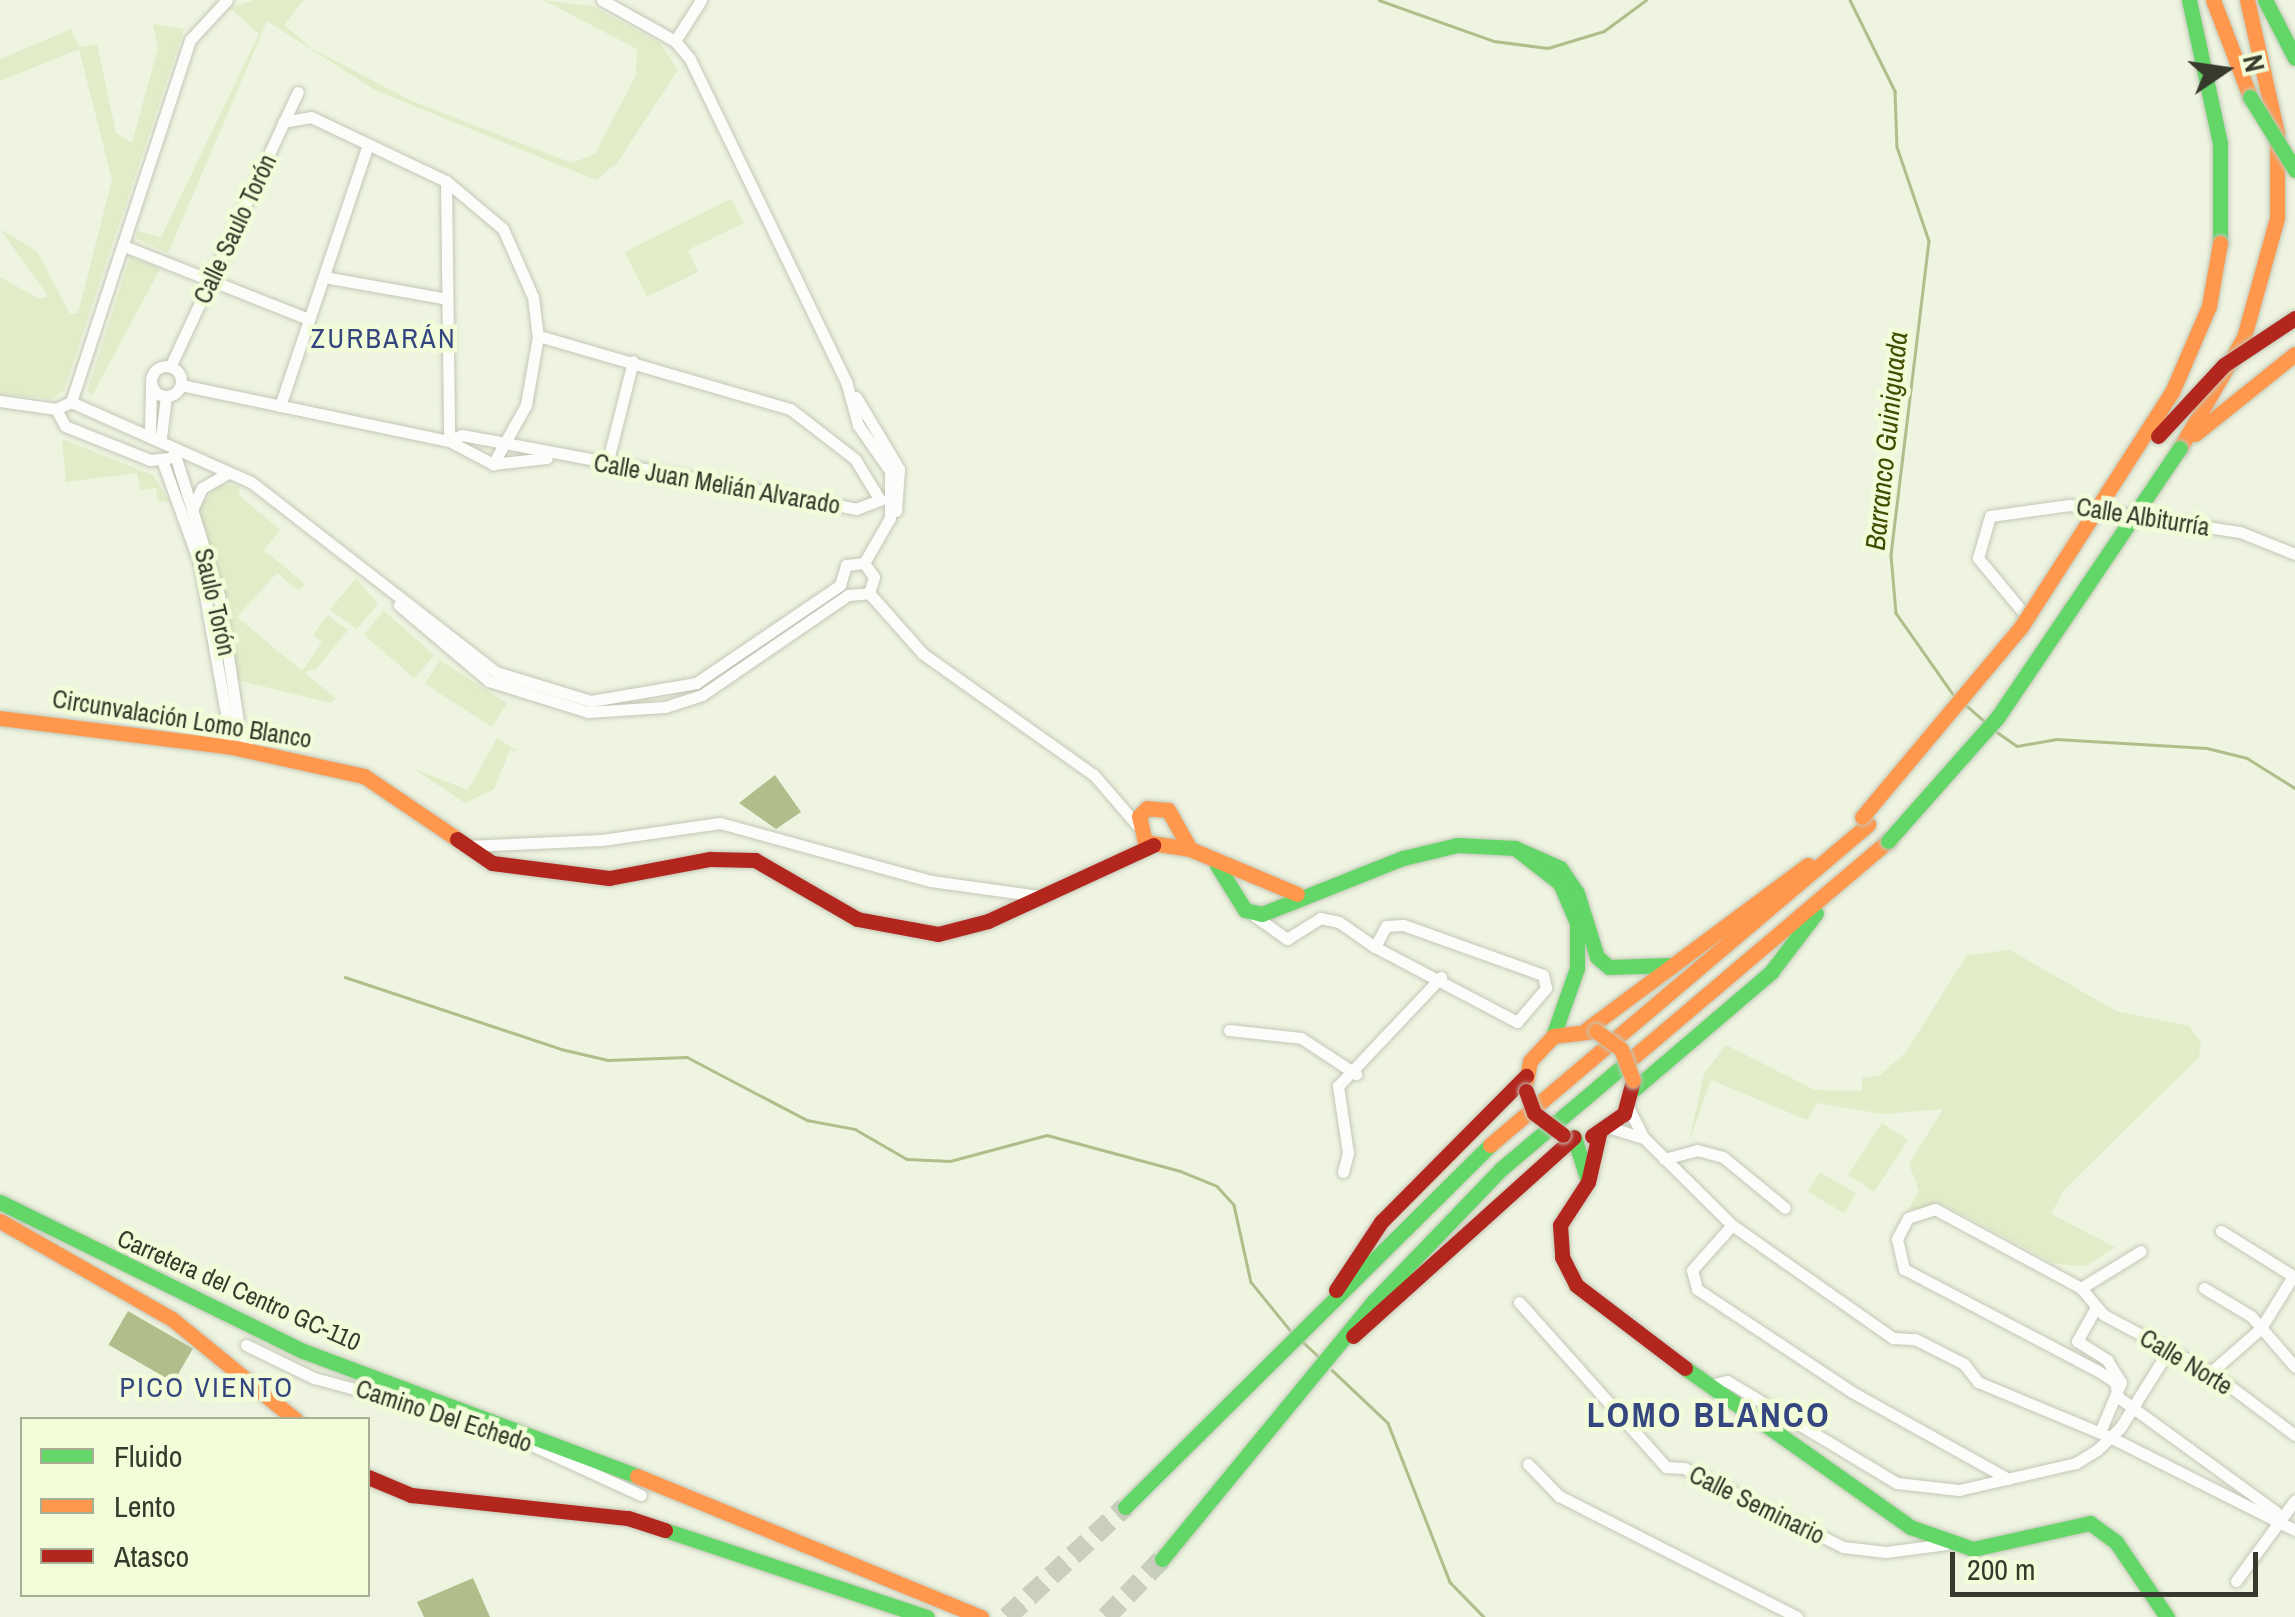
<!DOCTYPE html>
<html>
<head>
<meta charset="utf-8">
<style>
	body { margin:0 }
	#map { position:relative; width:2295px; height:1617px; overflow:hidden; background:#eef4e0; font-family:"Archivo Narrow",sans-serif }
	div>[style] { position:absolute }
	.green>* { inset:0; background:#e2ecc8; transform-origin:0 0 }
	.water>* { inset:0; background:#b1bd8b; transform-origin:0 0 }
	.stream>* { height:2.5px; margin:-1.25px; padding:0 1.25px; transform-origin:1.25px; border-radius:1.25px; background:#b1bd8b }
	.highway-tunnel>* { height:20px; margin-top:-10px; transform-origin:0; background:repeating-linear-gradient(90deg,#c9cfbc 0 20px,transparent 0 30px) }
	.roads { filter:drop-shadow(0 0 2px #c3c7b7) drop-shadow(0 0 2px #c3c7b7) }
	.street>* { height:11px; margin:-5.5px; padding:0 5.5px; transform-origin:5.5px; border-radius:5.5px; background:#fcfdfa }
	.street>.ring { margin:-5.5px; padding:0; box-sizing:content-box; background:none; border:11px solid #fcfdfa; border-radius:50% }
	.fast>* { height:15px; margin:-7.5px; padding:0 7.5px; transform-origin:7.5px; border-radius:7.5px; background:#63d668 }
	.slow>* { height:15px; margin:-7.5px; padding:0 7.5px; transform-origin:7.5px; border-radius:7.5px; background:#ff974d }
	.jam>* { height:15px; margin:-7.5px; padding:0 7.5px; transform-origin:7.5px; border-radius:7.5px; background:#b3261e }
	.bridges { filter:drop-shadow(0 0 2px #c3c7b7) drop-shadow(0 0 2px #c3c7b7) }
	.fast-bridge>* { height:15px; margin:-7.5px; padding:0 7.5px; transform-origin:7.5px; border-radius:7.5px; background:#63d668 }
	.slow-bridge>* { height:15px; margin:-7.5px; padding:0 7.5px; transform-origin:7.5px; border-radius:7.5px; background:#ff974d }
	.jam-bridge>* { height:15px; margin:-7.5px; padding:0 7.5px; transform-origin:7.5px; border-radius:7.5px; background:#b3261e }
	span { translate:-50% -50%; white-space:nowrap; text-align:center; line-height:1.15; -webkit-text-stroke:9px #f2fcd8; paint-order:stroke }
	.street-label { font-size:25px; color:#36392b }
	.neighbourhood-label { font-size:28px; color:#34457f; letter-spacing:2.5px }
	.water-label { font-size:28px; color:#404d00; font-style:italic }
	.district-label { font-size:35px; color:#34457f; font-weight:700; letter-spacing:2.5px }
	.legend { position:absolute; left:20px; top:1417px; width:350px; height:180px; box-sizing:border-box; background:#f2fcd8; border:2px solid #a7ae93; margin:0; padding:12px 18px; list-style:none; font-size:30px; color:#36392b }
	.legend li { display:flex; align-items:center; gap:20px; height:50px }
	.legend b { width:50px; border:2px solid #a7ae93 }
	.north { position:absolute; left:2175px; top:20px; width:100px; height:100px; -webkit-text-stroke:8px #f2fcd8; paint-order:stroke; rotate:77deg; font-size:28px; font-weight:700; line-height:40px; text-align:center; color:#36392b }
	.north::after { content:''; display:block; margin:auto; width:35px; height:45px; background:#36392b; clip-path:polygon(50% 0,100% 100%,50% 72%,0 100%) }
	.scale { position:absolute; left:1950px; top:1552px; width:308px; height:45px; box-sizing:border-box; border:5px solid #36392b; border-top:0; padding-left:12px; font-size:30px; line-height:35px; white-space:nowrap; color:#36392b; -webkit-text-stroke:8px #f2fcd8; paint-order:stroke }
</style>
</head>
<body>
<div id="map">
	<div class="green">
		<i style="clip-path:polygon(254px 0,304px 0,284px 25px,314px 50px,412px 101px,572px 163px,595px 154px,636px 75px,637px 49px,543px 0,592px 6px,660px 43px,678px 70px,617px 163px,596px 180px,375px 90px,267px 21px,168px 253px,135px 238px,138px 231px,161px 237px,259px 34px,230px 8px)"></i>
		<i style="clip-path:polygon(153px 24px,184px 29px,64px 390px,52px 399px,0 394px,0 277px,39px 299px,48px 296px,0 229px,37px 251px,70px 314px,78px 313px,112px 180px,79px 49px,0 81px,0 59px,71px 29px,79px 47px,97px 44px,116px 133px,132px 143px,158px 48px)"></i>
		<i style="clip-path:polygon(731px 199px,744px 223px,688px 250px,698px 272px,647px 297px,625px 252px)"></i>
		<i style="clip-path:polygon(130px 257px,160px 269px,93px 394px,87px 392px)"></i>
		<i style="clip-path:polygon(62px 439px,153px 475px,169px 501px,158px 502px,156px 488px,140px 490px,137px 473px,66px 482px)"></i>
		<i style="clip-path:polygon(218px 485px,240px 486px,239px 495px,280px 530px,264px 550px,305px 584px,299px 591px,277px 573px,237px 617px,302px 671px,322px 642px,313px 635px,327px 615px,348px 630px,316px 669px,304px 672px,335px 698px,331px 703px,237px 680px,227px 605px,198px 508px)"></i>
		<i style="clip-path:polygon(356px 578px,378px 604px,357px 629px,330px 610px)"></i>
		<i style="left:384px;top:611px;width:67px;height:31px;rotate:41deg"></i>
		<i style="left:440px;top:660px;width:80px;height:28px;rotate:33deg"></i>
		<i style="clip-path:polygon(497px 738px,517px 751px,510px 750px,494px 789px,465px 803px,414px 769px,468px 790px)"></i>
		<i style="clip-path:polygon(2010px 950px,2116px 1011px,2189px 1026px,2201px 1042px,2199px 1057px,2064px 1190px,2051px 1214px,2115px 1247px,2086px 1266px,2055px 1264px,1944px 1205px,1908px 1210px,1919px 1191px,1909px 1164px,1943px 1109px,1882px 1114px,1817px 1103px,1807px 1120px,1711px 1080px,1689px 1142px,1704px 1074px,1726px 1045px,1815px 1090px,1862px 1091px,1862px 1078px,1880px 1075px,1906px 1052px,1967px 955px)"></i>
		<i style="left:1882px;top:1123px;width:31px;height:62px;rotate:33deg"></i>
		<i style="left:1820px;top:1172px;width:42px;height:23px;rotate:31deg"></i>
	</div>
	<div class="water">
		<i style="clip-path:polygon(775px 775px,801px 812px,776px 829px,739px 803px)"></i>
		<i style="left:128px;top:1311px;width:75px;height:39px;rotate:30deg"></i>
		<i style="clip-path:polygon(473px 1578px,490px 1617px,424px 1617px,417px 1602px)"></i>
	</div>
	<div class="stream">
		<i style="left:1379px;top:0;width:122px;rotate:19.6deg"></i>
		<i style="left:1494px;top:41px;width:54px;rotate:7.4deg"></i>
		<i style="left:1548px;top:48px;width:59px;rotate:-16.9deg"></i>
		<i style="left:1604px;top:31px;width:52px;rotate:-36.4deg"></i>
		<i style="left:1850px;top:0;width:102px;rotate:63.7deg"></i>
		<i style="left:1895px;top:91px;width:56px;rotate:88deg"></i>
		<i style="left:1897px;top:147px;width:99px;rotate:71.2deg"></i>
		<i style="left:1929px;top:241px;width:316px;rotate:96.9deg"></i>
		<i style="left:1891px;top:555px;width:58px;rotate:85.1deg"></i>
		<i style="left:1896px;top:613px;width:99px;rotate:54.9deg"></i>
		<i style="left:1967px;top:706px;width:23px;rotate:41deg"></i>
		<i style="left:1997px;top:732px;width:24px;rotate:35deg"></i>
		<i style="left:2017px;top:746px;width:40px;rotate:-10deg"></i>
		<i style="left:2056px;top:739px;width:151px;rotate:3.4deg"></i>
		<i style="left:2207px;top:748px;width:41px;rotate:14deg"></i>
		<i style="left:2247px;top:758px;width:57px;rotate:32deg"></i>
		<i style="left:345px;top:977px;width:228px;rotate:18.4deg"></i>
		<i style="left:561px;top:1049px;width:48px;rotate:13.2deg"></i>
		<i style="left:608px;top:1060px;width:79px;rotate:-2.2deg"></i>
		<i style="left:687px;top:1057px;width:136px;rotate:27.7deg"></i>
		<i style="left:807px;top:1120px;width:49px;rotate:10.6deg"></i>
		<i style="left:855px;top:1129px;width:60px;rotate:30deg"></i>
		<i style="left:907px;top:1159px;width:43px;rotate:2.7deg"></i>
		<i style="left:950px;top:1161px;width:100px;rotate:-15deg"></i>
		<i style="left:1047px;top:1135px;width:138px;rotate:15.1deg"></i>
		<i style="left:1180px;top:1171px;width:40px;rotate:22deg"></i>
		<i style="left:1217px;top:1186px;width:25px;rotate:48deg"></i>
		<i style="left:1234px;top:1205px;width:79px;rotate:77.6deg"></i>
		<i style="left:1251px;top:1282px;width:62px;rotate:50.9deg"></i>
		<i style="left:1303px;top:1342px;width:22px;rotate:43deg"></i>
		<i style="left:1332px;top:1370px;width:77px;rotate:43.4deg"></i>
		<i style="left:1388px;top:1423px;width:171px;rotate:68.7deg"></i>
		<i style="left:1450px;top:1582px;width:49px;rotate:45.8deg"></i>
	</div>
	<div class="highway-tunnel">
		<i style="left:1007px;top:1617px;width:161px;rotate:-43deg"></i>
		<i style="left:1106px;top:1617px;width:81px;rotate:-46deg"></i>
	</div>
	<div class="roads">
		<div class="street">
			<i style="left:602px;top:0;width:84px;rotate:29.3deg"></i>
			<i style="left:675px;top:41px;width:23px;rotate:50deg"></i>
			<i style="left:690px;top:59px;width:358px;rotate:64.2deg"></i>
			<i style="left:846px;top:381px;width:46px;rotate:74.7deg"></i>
			<i style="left:858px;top:425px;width:56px;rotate:55.2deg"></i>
			<i style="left:890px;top:471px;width:47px;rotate:90deg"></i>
			<i style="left:890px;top:518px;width:52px;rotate:120deg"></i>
			<i style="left:675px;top:41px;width:49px;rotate:-57.6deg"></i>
			<i style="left:283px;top:122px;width:28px;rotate:-10deg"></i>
			<i style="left:311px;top:117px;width:149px;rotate:25.4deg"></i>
			<i style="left:446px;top:181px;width:75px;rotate:40.1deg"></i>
			<i style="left:503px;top:229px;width:74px;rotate:66.2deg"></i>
			<i style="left:533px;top:297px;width:39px;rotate:83deg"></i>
			<i style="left:538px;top:336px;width:70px;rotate:99.9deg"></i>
			<i style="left:526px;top:405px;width:68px;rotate:119.2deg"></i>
			<i style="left:446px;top:181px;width:260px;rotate:89.3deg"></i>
			<i style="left:449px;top:441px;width:50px;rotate:27.6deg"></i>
			<i style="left:493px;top:464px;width:54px;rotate:-6.3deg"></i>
			<i style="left:124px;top:246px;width:198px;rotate:21.6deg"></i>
			<i style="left:324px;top:277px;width:125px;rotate:10.1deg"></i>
			<i style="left:171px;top:365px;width:301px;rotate:-65.1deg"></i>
			<i class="ring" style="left:151px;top:366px;width:19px;height:19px"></i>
			<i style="left:181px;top:385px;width:274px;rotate:11.8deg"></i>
			<i style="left:449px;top:441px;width:14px;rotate:-25deg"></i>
			<i style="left:462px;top:435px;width:401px;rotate:10.6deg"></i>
			<i style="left:856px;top:509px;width:26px;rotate:-21deg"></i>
			<i style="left:880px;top:500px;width:48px;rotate:-121.4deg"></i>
			<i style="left:855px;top:459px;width:82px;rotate:-142.4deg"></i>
			<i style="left:790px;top:409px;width:262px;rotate:-163.8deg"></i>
			<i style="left:856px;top:397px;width:84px;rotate:59.2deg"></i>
			<i style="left:899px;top:469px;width:42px;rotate:94.1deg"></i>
			<i style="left:0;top:401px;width:57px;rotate:8.1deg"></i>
			<i style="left:56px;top:409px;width:17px;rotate:-25deg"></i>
			<i style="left:71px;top:402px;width:197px;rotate:24deg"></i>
			<i style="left:251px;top:482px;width:310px;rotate:37.8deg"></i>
			<i style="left:496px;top:672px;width:99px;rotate:17deg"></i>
			<i style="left:591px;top:701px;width:107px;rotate:-9.7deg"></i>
			<i style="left:696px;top:683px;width:174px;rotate:-34.2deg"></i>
			<i style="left:840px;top:585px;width:21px;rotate:-73deg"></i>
			<i style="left:846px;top:565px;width:18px;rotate:-6deg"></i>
			<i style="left:71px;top:402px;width:381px;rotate:-71.8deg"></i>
			<i style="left:190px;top:40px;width:54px;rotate:-47.2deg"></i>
			<i style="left:280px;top:406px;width:275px;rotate:-71.4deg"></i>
			<i style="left:56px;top:409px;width:19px;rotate:62deg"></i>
			<i style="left:65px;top:426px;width:92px;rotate:21.8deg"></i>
			<i style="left:150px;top:460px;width:18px;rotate:-6deg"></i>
			<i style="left:150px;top:433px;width:46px;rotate:-88.8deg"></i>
			<i style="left:161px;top:437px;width:40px;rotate:-82.9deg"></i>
			<i style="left:174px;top:452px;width:151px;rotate:72.6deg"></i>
			<i style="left:219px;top:596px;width:134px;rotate:81.4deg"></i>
			<i style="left:239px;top:729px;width:27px;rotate:62deg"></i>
			<i style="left:162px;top:460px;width:109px;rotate:70.1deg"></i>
			<i style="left:199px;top:562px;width:188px;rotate:79.9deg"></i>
			<i style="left:607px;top:464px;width:106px;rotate:-75.8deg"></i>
			<i style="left:192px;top:510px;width:24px;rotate:-66deg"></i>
			<i style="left:202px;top:488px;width:30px;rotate:-30deg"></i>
			<i style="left:864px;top:563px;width:17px;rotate:54deg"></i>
			<i style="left:874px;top:577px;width:17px;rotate:107deg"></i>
			<i style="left:869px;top:593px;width:81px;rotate:48.5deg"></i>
			<i style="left:923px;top:654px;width:209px;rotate:35.3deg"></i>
			<i style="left:1094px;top:775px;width:66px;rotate:49.3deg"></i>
			<i style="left:399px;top:605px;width:118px;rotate:40.2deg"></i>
			<i style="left:489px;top:681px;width:104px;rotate:17.4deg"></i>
			<i style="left:588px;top:712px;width:77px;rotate:-3.7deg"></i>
			<i style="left:665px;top:707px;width:39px;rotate:-18deg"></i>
			<i style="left:702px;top:695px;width:177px;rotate:-34.4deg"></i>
			<i style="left:848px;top:595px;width:21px;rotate:-5deg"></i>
			<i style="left:2027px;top:617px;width:77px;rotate:-129.7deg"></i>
			<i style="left:1978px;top:558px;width:44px;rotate:-74.1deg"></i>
			<i style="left:1990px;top:516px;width:80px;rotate:-7.9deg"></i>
			<i style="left:2069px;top:505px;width:173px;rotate:9deg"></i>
			<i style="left:2240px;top:532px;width:59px;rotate:21.8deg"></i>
			<i style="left:466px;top:846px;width:136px;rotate:-2.5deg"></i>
			<i style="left:602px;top:840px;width:119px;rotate:-8.2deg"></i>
			<i style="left:720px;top:823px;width:219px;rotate:15.4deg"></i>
			<i style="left:931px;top:881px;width:109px;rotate:7.9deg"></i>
			<i style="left:1252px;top:914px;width:43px;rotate:35.5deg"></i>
			<i style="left:1287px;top:939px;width:39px;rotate:-32deg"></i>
			<i style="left:1320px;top:918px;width:19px;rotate:12deg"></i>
			<i style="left:1339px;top:922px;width:44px;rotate:34.8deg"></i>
			<i style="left:1375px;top:947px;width:161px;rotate:27.8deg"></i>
			<i style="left:1517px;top:1022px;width:45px;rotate:-49.5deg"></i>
			<i style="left:1546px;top:988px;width:13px;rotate:-103deg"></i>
			<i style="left:1543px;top:975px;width:149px;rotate:-160.3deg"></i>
			<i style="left:1403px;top:925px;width:17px;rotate:177deg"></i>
			<i style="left:1386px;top:926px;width:24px;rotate:118deg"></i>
			<i style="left:1229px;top:1030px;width:72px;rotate:6.3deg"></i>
			<i style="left:1301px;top:1038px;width:66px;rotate:33.2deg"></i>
			<i style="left:1628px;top:1107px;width:35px;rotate:63deg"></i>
			<i style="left:1644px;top:1138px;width:124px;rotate:44.7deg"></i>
			<i style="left:1732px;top:1225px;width:197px;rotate:35.1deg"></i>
			<i style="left:1893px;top:1338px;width:22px;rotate:3deg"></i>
			<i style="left:1915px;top:1339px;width:55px;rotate:27deg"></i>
			<i style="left:1964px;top:1364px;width:23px;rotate:52deg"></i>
			<i style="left:1978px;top:1382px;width:143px;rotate:22.6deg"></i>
			<i style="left:2110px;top:1437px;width:207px;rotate:26.7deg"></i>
			<i style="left:1611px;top:1128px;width:34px;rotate:17deg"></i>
			<i style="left:1664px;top:1159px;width:34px;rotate:-15deg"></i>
			<i style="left:1697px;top:1150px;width:27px;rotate:15deg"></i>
			<i style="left:1723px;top:1157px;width:80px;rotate:39.4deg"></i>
			<i style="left:1343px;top:1172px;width:20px;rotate:-75deg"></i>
			<i style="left:1348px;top:1153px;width:68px;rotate:-98.5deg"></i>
			<i style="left:1338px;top:1086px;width:150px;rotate:-46.6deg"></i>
			<i style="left:1732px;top:1225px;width:60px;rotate:131.6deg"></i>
			<i style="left:1692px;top:1270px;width:20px;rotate:75deg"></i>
			<i style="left:1697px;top:1289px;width:186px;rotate:33.6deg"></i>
			<i style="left:1852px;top:1392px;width:179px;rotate:29.1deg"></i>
			<i style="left:2081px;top:1288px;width:166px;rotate:-151.6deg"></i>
			<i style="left:1935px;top:1209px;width:28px;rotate:162deg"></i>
			<i style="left:1908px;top:1218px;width:24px;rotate:118deg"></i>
			<i style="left:1897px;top:1239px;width:31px;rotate:77deg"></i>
			<i style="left:1904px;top:1269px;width:219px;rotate:27.7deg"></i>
			<i style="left:2098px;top:1371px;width:20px;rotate:33deg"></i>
			<i style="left:2115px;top:1382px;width:15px;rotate:79deg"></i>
			<i style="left:2081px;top:1288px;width:35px;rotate:50deg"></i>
			<i style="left:2104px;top:1315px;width:121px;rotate:28deg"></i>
			<i style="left:2211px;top:1372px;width:105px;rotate:36.9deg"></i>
			<i style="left:2081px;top:1288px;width:70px;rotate:-31.7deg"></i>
			<i style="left:2204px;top:1288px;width:55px;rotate:30.8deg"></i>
			<i style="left:2251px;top:1316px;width:67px;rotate:49.2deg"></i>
			<i style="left:1519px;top:1302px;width:221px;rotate:48.3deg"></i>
			<i style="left:1666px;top:1467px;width:18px;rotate:3deg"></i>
			<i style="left:1684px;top:1468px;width:178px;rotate:26.4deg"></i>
			<i style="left:1843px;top:1547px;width:43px;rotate:6.6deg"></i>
			<i style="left:1886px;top:1552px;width:61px;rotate:-7.6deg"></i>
			<i style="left:2095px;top:1309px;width:37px;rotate:119deg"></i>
			<i style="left:2077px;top:1341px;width:36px;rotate:32deg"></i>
			<i style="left:2107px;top:1360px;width:26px;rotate:58deg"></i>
			<i style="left:2121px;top:1382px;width:54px;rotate:112.8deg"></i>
			<i style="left:246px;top:1345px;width:76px;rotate:25.9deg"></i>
			<i style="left:314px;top:1378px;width:180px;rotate:15.1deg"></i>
			<i style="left:488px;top:1425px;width:168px;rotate:24.6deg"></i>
			<i style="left:2211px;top:1372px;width:67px;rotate:-41.3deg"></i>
			<i style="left:2261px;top:1328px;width:61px;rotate:-58.4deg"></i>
			<i style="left:2293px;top:1276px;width:85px;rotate:-148deg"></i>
			<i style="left:1707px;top:1386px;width:21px;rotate:-14deg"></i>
			<i style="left:1727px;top:1381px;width:198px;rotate:31deg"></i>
			<i style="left:1897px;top:1483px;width:62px;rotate:6.4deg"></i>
			<i style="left:1959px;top:1490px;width:120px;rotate:-13deg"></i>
			<i style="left:2076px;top:1463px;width:25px;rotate:-32deg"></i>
			<i style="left:2097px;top:1450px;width:32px;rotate:-44deg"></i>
			<i style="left:2120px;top:1428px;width:94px;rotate:-58deg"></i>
			<i style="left:2118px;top:1397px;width:195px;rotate:36deg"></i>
			<i style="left:2276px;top:1512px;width:11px;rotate:75deg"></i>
			<i style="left:1528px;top:1464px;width:45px;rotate:45.9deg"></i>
			<i style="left:1559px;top:1496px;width:267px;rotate:26.9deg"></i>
			<i style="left:2236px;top:1581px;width:100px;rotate:-53.9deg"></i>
		</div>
		<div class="fast">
			<i style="left:2189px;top:0;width:146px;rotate:77.8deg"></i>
			<i style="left:2220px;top:143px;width:100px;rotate:90deg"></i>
			<i style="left:2265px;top:0;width:65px;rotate:62.7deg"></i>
			<i style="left:1515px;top:848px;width:49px;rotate:24deg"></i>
			<i style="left:1560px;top:868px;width:30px;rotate:56deg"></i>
			<i style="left:1577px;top:893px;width:67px;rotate:72.6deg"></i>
			<i style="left:1597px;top:957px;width:16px;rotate:40deg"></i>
			<i style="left:1609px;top:967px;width:59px;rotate:-1.9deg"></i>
			<i style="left:1217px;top:865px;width:53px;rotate:58.1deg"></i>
			<i style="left:1245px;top:910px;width:17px;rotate:13deg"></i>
			<i style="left:1262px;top:914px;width:152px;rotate:-21.7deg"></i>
			<i style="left:1403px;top:858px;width:56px;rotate:-13.5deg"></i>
			<i style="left:1457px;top:845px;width:58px;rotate:3deg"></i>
			<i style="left:1515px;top:848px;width:57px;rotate:37.9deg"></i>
			<i style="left:1560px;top:883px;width:43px;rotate:67deg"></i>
			<i style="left:1577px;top:923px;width:45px;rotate:90deg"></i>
			<i style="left:1577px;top:968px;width:72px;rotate:109.4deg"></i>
			<i style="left:1633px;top:1090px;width:182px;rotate:-40.5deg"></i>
			<i style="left:1771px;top:972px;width:74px;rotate:-52.7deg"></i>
			<i style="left:1574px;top:1137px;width:46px;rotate:72.3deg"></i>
			<i style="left:0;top:1202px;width:338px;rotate:26.2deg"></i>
			<i style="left:303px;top:1351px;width:357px;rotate:20.5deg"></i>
			<i style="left:1685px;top:1368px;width:276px;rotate:35.2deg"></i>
			<i style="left:1910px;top:1527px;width:67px;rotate:19.2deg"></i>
			<i style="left:1973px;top:1549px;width:120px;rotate:-12.5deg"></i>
			<i style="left:2090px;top:1523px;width:32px;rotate:36deg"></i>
			<i style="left:2116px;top:1542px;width:91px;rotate:55.8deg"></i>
			<i style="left:1125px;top:1507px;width:514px;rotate:-44.76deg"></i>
			<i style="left:665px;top:1530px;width:276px;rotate:18.4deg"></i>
			<i style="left:1162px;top:1559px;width:335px;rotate:-50.6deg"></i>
			<i style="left:1375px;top:1300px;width:182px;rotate:-46.1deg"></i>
			<i style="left:1501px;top:1169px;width:170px;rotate:-40.2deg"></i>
		</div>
		<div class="slow">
			<i style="left:2213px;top:0;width:104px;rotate:69.1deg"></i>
			<i style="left:2195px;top:434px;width:128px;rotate:-38.7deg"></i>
			<i style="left:2180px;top:448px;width:128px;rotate:-60deg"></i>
			<i style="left:2244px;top:337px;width:123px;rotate:-74.5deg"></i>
			<i style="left:2277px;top:218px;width:85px;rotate:-90deg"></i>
			<i style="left:2277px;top:133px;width:136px;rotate:-102.7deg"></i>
			<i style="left:0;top:718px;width:234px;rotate:7.1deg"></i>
			<i style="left:232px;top:747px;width:135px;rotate:12.4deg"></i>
			<i style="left:364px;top:776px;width:112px;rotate:34.1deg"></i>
			<i style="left:1190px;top:849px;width:45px;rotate:-119.4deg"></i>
			<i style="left:1168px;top:810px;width:21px;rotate:-175deg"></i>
			<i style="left:1147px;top:808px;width:11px;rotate:135deg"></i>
			<i style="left:1139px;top:816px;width:27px;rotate:77deg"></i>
			<i style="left:1145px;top:842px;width:46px;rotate:8.8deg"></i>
			<i style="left:1190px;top:849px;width:116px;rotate:22.8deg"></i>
			<i style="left:1587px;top:1029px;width:275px;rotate:-36.6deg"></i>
			<i style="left:1631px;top:1059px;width:337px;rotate:-40.3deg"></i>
			<i style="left:1526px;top:1082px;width:21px;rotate:-79deg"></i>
			<i style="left:1530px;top:1061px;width:34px;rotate:-47deg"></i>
			<i style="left:1553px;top:1036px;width:43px;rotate:-6.6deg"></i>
			<i style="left:1490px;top:1145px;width:496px;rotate:-40.3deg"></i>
			<i style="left:0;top:1221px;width:198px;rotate:29.7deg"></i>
			<i style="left:172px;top:1319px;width:160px;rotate:39.2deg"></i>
			<i style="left:637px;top:1476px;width:372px;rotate:22.3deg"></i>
		</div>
		<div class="jam">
			<i style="left:457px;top:839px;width:42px;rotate:34.4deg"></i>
			<i style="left:492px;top:863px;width:118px;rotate:7.3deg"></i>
			<i style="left:609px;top:878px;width:103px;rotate:-10.7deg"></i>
			<i style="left:710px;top:859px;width:45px;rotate:1.3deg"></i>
			<i style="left:755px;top:860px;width:118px;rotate:30deg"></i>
			<i style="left:857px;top:919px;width:82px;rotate:10.5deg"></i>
			<i style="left:938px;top:934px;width:52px;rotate:-14.6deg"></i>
			<i style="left:988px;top:921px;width:182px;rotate:-24.7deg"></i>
			<i style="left:1599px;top:1134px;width:49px;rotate:102.9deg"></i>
			<i style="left:1588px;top:1182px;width:51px;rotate:123.1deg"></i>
			<i style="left:1560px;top:1225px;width:32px;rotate:86deg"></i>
			<i style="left:1562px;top:1257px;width:31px;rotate:63deg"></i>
			<i style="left:1576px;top:1285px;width:137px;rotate:37.3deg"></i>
			<i style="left:1592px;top:1136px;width:39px;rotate:-35deg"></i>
			<i style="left:1624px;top:1114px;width:35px;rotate:-75deg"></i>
			<i style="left:1336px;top:1290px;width:82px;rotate:-56.5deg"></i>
			<i style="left:1381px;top:1222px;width:206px;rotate:-45.2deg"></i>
			<i style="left:1353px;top:1336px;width:297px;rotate:-42deg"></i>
			<i style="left:368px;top:1477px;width:47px;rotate:22.7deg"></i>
			<i style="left:411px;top:1495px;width:218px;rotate:6.1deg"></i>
			<i style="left:628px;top:1518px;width:39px;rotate:18deg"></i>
		</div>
	</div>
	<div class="bridges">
		<div class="fast-bridge">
			<i style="left:2250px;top:97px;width:86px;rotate:58.3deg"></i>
			<i style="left:1888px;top:841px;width:164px;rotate:-48.5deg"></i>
			<i style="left:1997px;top:718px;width:326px;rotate:-55.9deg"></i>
		</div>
		<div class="slow-bridge">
			<i style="left:1862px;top:817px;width:248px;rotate:-50.1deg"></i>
			<i style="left:2021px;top:627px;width:279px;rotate:-57.3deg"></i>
			<i style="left:2172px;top:392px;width:94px;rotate:-66.7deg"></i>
			<i style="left:2209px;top:306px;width:64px;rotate:-80.1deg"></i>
			<i style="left:1596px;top:1031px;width:31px;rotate:36deg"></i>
			<i style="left:1621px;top:1049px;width:33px;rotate:69deg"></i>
		</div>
		<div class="jam-bridge">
			<i style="left:2158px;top:436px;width:97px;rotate:-47.1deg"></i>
			<i style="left:2224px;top:365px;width:85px;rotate:-33.5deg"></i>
			<i style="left:1526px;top:1091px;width:23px;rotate:70deg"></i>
			<i style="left:1534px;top:1113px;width:36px;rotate:37deg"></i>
		</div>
	</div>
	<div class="street-label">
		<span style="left:235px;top:229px;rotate:-65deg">Calle Saulo Torón</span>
		<span style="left:717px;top:484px;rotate:10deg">Calle Juan Melián Alvarado</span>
		<span style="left:2143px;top:517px;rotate:9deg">Calle Albiturría</span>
		<span style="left:215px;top:602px;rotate:77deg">Saulo Torón</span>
		<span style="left:182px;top:719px;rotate:9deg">Circunvalación Lomo Blanco</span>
		<span style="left:239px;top:1290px;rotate:24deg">Carretera del Centro GC-110</span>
		<span style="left:2186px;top:1362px;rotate:31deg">Calle Norte</span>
		<span style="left:444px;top:1416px;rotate:18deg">Camino Del Echedo</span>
		<span style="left:1757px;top:1505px;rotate:26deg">Calle Seminario</span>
	</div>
	<div class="neighbourhood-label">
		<span style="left:384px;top:338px">ZURBARÁN</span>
		<span style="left:207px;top:1387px">PICO VIENTO</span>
	</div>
	<div class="water-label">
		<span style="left:1886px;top:441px;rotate:-84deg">Barranco Guiniguada</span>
	</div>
	<div class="district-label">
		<span style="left:1709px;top:1415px">LOMO BLANCO</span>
	</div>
	<ul class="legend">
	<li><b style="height:12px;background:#63d668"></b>Fluido</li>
	<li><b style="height:12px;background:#ff974d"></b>Lento</li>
	<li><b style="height:12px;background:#b3261e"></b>Atasco</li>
	</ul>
	<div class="north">N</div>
	<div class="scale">200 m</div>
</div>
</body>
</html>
